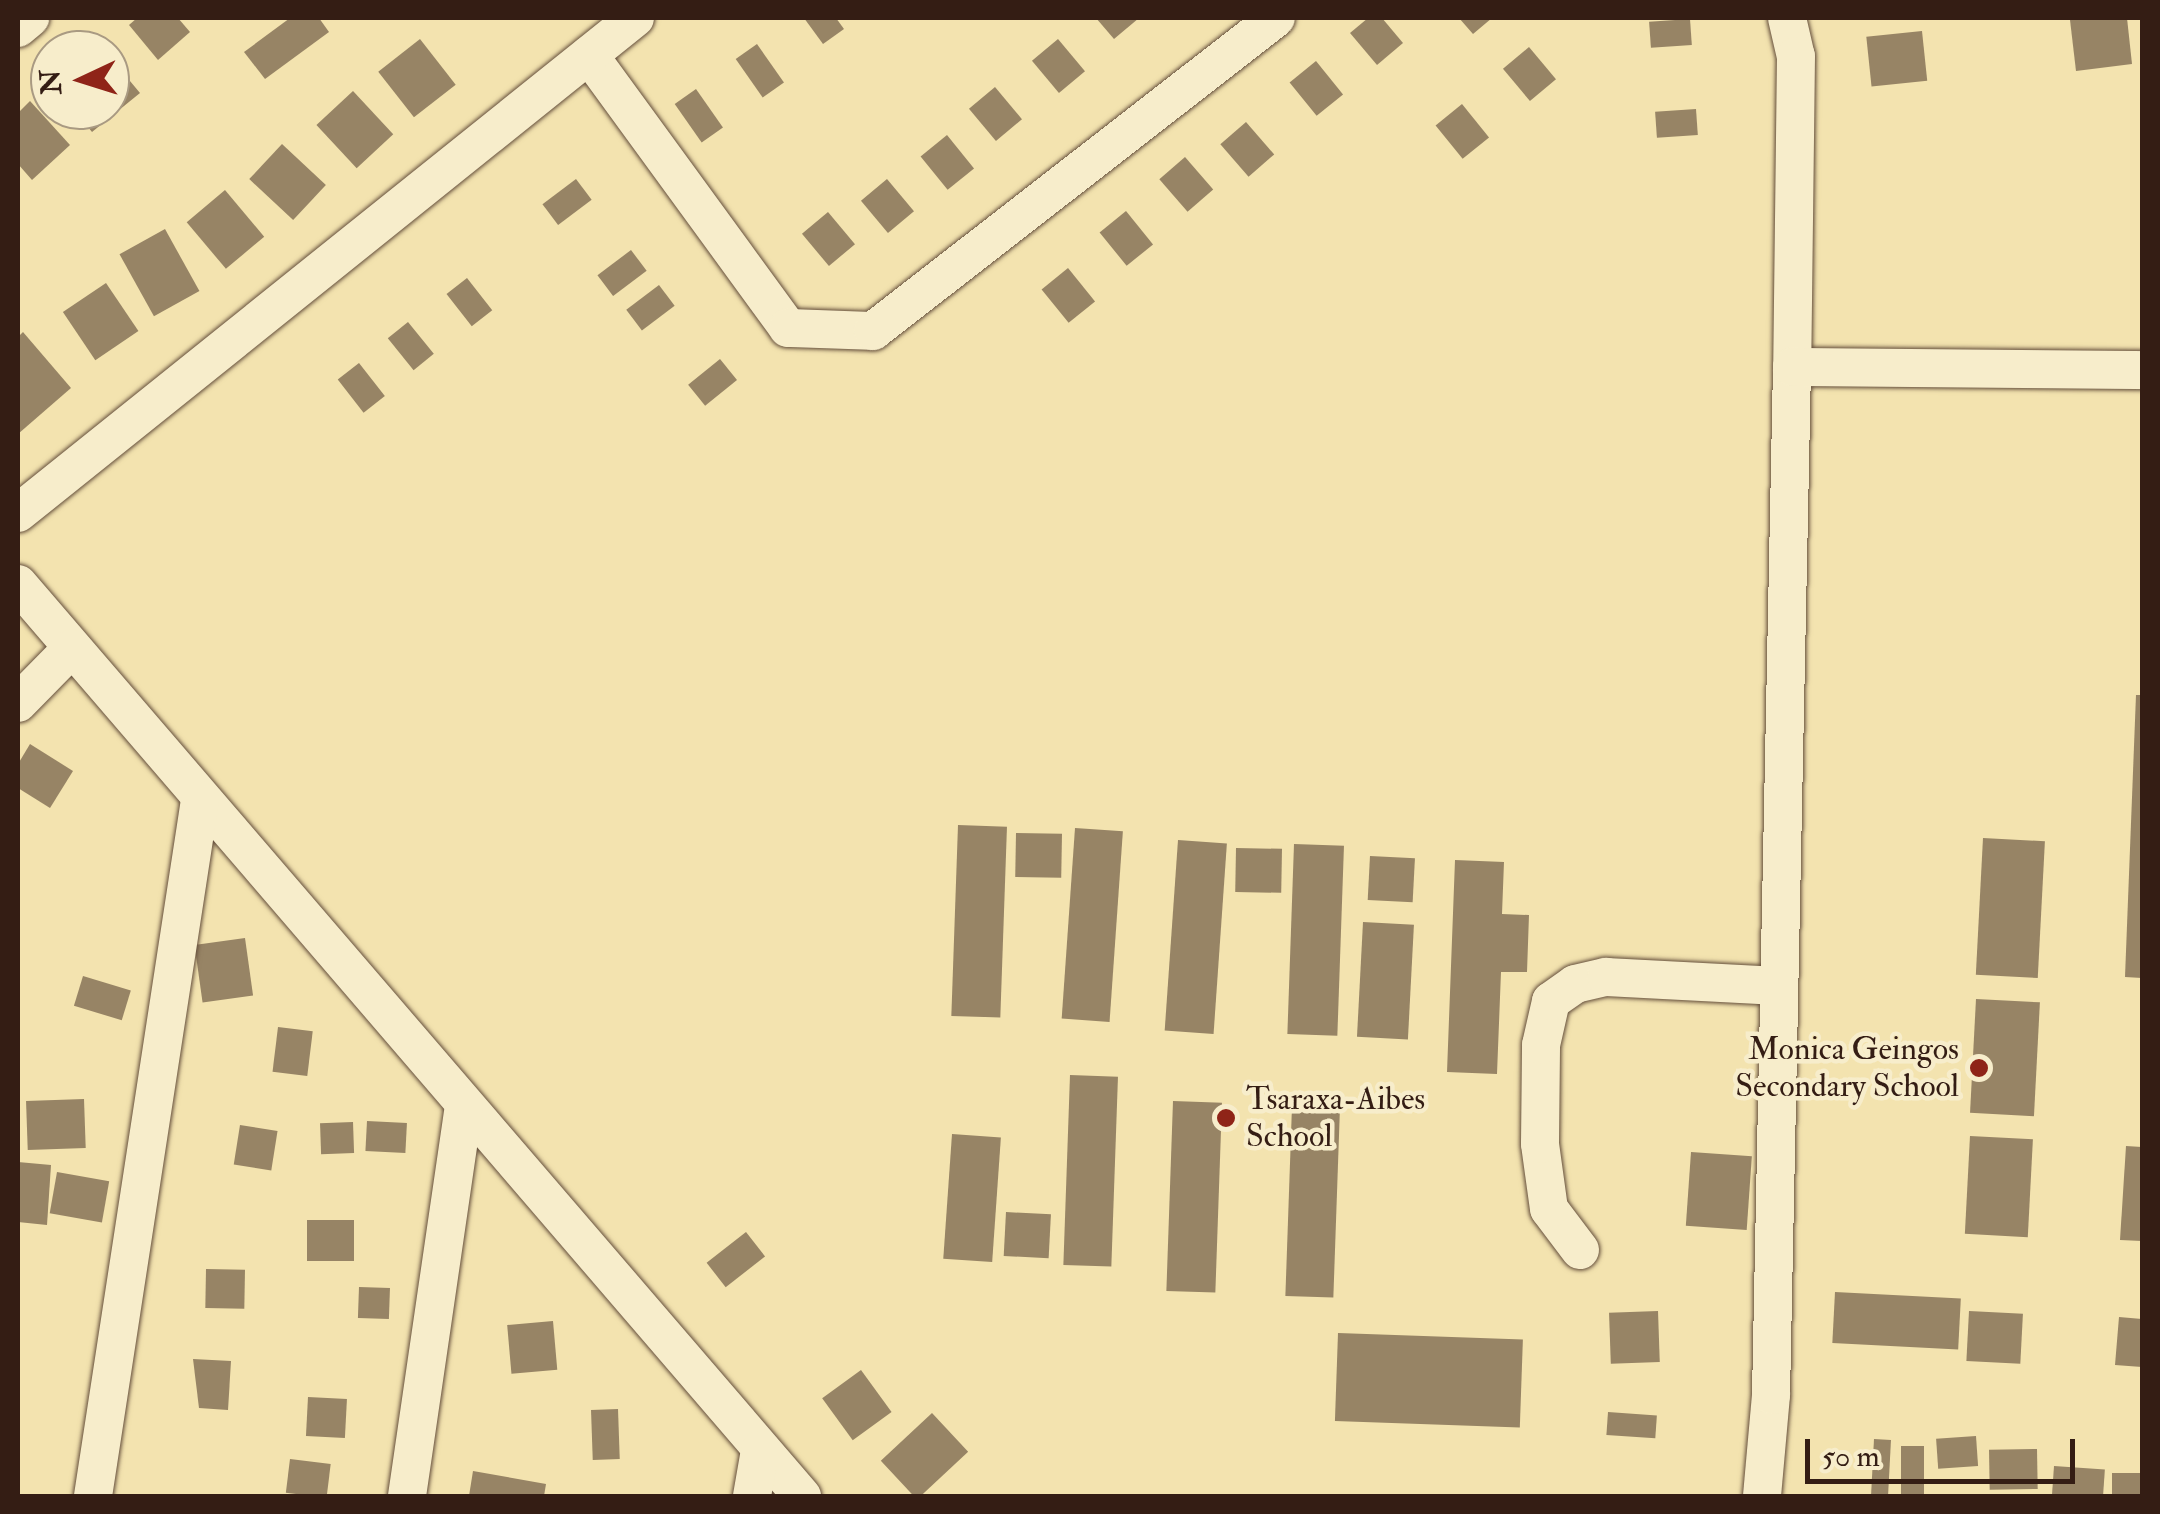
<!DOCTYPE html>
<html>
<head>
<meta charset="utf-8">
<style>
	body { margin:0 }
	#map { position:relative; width:2160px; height:1514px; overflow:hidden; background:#f3e3af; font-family:"IM FELL Double Pica",serif }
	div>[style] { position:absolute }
	.building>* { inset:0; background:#978465; transform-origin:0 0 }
	.roads { filter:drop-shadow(0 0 2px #644e3b) drop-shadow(0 0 2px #644e3b) }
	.minor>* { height:38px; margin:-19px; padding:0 19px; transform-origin:19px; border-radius:19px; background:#f7edcb }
	.dots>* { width:28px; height:28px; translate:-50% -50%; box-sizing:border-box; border:5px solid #f7edcb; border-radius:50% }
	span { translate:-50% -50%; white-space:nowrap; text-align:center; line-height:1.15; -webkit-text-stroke:9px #f7edcb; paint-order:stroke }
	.poi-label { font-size:32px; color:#341d14 }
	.right { translate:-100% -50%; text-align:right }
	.left { translate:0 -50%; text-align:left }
	.frame { position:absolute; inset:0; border:20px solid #341d14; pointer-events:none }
	.north { position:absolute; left:30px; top:30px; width:100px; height:100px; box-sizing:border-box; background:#f7edcb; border:2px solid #a99a82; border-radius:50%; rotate:266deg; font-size:28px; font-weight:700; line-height:40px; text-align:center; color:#341d14 }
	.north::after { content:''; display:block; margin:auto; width:35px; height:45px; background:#8f2418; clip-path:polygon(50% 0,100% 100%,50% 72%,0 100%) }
	.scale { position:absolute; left:1805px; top:1439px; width:270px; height:45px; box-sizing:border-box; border:5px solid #341d14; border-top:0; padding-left:12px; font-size:30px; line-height:35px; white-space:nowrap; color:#341d14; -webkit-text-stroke:8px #f7edcb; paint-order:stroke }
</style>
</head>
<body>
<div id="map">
	<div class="building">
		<i style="clip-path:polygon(137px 18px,178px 18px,190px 32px,158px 60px,129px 25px)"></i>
		<i style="clip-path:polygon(290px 18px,319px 18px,329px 32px,265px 79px,244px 52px)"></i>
		<i style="clip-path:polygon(804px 18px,836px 18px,844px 29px,823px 44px)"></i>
		<i style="clip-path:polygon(1096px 18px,1139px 18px,1114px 39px)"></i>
		<i style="clip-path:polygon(1368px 18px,1382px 18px,1403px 43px,1377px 65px,1350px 33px)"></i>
		<i style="clip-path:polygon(1459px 18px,1492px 18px,1473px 34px)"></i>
		<i style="clip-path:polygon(2089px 18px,2127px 18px,2132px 64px,2076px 71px,2070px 20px)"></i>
		<i style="left:1690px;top:19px;width:26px;height:41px;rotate:86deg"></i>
		<i style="left:1922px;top:31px;width:50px;height:56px;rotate:84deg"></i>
		<i style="clip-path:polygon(91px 32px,105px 50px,69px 50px)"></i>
		<i style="left:420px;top:39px;width:58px;height:53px;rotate:52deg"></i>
		<i style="left:1058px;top:39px;width:42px;height:34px;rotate:50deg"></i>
		<i style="left:757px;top:44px;width:47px;height:26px;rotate:55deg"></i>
		<i style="left:1529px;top:47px;width:42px;height:34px;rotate:50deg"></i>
		<i style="clip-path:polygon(110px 57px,140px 93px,92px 132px,74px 110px,110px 110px)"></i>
		<i style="left:1316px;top:61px;width:43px;height:34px;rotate:51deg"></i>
		<i style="left:995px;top:87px;width:42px;height:34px;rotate:50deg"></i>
		<i style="left:696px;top:89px;width:47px;height:26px;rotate:55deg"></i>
		<i style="left:353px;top:91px;width:59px;height:50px;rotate:47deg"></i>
		<i style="clip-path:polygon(30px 101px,70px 145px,32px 180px,18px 164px,18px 113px)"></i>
		<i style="left:1462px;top:104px;width:43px;height:34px;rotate:51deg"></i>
		<i style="left:1696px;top:109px;width:26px;height:41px;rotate:86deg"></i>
		<i style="left:1246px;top:122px;width:43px;height:34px;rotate:49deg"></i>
		<i style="left:947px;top:135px;width:43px;height:34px;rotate:51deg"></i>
		<i style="left:282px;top:144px;width:60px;height:48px;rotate:43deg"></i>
		<i style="left:1185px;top:157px;width:43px;height:34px;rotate:49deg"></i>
		<i style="left:576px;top:179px;width:26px;height:42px;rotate:53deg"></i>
		<i style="left:887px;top:179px;width:42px;height:34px;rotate:50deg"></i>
		<i style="left:225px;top:190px;width:61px;height:50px;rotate:50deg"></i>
		<i style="left:1126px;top:211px;width:43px;height:34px;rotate:51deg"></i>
		<i style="left:828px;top:212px;width:42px;height:34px;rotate:50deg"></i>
		<i style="left:165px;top:229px;width:71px;height:52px;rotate:61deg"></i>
		<i style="left:631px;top:250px;width:26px;height:42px;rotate:53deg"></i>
		<i style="left:1068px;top:268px;width:43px;height:34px;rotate:51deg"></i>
		<i style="left:467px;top:278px;width:41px;height:26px;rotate:52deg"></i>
		<i style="left:106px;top:283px;width:58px;height:52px;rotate:56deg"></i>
		<i style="left:659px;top:285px;width:26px;height:41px;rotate:53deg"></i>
		<i style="left:408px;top:322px;width:41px;height:26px;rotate:51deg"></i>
		<i style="clip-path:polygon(23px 332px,71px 388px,18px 434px,18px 337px)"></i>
		<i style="left:720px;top:359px;width:27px;height:41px;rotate:51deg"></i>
		<i style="left:359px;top:363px;width:42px;height:27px;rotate:52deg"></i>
		<i style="clip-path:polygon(2136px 695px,2142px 695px,2142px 978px,2125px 977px)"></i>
		<i style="clip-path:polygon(30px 744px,73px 771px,50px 808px,18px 788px,18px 764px)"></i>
		<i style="left:958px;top:825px;width:49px;height:191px;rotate:2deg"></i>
		<i style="left:1075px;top:828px;width:48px;height:191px;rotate:4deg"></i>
		<i style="left:1016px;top:833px;width:46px;height:44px;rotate:1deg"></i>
		<i style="left:1983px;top:838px;width:62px;height:137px;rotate:3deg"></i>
		<i style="left:1178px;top:840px;width:49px;height:191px;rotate:4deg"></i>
		<i style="left:1294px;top:844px;width:50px;height:190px;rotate:2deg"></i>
		<i style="left:1236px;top:848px;width:46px;height:44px;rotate:1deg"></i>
		<i style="left:1370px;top:856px;width:45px;height:44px;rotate:3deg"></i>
		<i style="clip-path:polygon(1455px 860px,1504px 862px,1502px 914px,1529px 915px,1527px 972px,1501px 972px,1497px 1074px,1447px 1072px)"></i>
		<i style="left:1363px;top:922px;width:51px;height:115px;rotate:3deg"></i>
		<i style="left:245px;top:938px;width:58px;height:51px;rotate:82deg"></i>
		<i style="left:83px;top:976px;width:50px;height:31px;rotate:17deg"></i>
		<i style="left:1976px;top:999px;width:64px;height:114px;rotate:3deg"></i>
		<i style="left:278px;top:1027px;width:35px;height:45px;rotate:7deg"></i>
		<i style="left:1070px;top:1075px;width:48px;height:190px;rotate:2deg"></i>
		<i style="left:84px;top:1099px;width:49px;height:58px;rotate:88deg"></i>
		<i style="left:1173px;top:1101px;width:49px;height:190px;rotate:2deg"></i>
		<i style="left:1292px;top:1106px;width:48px;height:190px;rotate:2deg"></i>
		<i style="left:367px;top:1121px;width:40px;height:30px;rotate:3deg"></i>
		<i style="left:353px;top:1122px;width:31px;height:33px;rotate:88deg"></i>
		<i style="left:240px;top:1125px;width:38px;height:40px;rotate:9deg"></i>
		<i style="left:952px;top:1134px;width:49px;height:125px;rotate:4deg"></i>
		<i style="left:1970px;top:1136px;width:63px;height:98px;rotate:3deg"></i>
		<i style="clip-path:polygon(2126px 1146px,2142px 1147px,2142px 1241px,2120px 1240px)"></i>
		<i style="left:1691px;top:1152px;width:61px;height:74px;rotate:4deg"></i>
		<i style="clip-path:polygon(18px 1162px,51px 1165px,47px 1225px,18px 1222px)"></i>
		<i style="left:57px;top:1172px;width:53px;height:42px;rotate:10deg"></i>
		<i style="left:1006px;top:1212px;width:45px;height:44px;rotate:3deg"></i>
		<i style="left:354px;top:1220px;width:41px;height:47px;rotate:90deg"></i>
		<i style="left:746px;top:1232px;width:31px;height:50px;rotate:52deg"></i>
		<i style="left:206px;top:1269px;width:39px;height:39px;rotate:1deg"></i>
		<i style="left:359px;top:1287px;width:31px;height:31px;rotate:2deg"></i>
		<i style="left:1835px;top:1292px;width:126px;height:51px;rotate:3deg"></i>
		<i style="left:1658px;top:1311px;width:51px;height:49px;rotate:88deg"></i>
		<i style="left:1969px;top:1311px;width:54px;height:50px;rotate:3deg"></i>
		<i style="clip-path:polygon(2119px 1317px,2142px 1319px,2142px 1367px,2115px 1365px)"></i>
		<i style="left:553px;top:1321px;width:49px;height:46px;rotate:85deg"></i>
		<i style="left:1338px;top:1333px;width:185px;height:88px;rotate:2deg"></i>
		<i style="clip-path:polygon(193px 1359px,231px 1361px,228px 1410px,199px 1408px)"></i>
		<i style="left:861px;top:1370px;width:52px;height:48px;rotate:54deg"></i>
		<i style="left:308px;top:1397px;width:39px;height:39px;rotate:3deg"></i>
		<i style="left:618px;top:1409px;width:50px;height:27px;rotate:88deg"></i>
		<i style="left:1608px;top:1412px;width:49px;height:23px;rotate:4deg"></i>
		<i style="left:932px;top:1413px;width:53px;height:70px;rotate:47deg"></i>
		<i style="left:1976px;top:1436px;width:30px;height:40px;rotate:86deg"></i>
		<i style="left:1874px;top:1439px;width:17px;height:57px;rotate:3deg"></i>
		<i style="left:1901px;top:1446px;width:23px;height:50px"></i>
		<i style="left:2037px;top:1449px;width:40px;height:48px;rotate:89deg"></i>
		<i style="left:290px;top:1459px;width:41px;height:34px;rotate:7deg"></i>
		<i style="left:2054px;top:1466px;width:51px;height:30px;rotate:4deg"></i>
		<i style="clip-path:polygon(473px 1471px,546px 1484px,544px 1496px,469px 1496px)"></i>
		<i style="left:2112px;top:1473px;width:30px;height:23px"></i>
	</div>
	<div class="roads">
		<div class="minor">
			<i style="left:1787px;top:18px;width:39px;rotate:77deg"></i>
			<i style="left:1796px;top:56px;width:311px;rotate:90.7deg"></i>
			<i style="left:18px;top:28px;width:16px;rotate:-40deg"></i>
			<i style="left:589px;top:55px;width:338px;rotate:53.9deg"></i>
			<i style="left:788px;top:328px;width:85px;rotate:2deg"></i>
			<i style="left:873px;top:331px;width:510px;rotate:-37.84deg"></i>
			<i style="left:18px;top:513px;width:791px;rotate:-38.74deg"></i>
			<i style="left:18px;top:584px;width:1203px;rotate:49.32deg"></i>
			<i style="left:18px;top:703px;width:76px;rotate:-45.5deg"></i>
			<i style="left:1580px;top:1250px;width:51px;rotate:-127.1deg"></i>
			<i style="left:1549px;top:1209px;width:66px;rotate:-97.9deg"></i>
			<i style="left:1540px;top:1144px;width:99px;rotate:-89.4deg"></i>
			<i style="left:1541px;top:1045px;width:45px;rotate:-77.2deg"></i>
			<i style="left:1551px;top:1001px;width:29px;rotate:-35deg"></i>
			<i style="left:1575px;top:984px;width:32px;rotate:-13deg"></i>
			<i style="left:1606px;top:977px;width:173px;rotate:3deg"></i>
			<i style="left:93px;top:1496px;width:704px;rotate:-81.26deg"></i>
			<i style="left:407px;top:1496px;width:394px;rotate:-81.7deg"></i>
			<i style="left:752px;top:1496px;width:47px;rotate:-80.1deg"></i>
			<i style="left:1762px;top:1496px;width:101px;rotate:-84.9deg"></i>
			<i style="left:1771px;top:1395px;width:1028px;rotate:-88.83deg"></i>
			<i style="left:1792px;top:367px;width:350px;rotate:0.5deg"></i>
		</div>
	</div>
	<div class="dots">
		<i style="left:1979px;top:1068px;background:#8f2418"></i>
		<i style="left:1226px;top:1118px;background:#8f2418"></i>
	</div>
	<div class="poi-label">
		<span class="right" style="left:1959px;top:1068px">Monica Geingos<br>Secondary School</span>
		<span class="left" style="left:1246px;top:1118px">Tsaraxa-Aibes<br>School</span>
	</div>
	<div class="frame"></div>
	<div class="north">N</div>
	<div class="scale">50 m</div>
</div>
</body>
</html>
